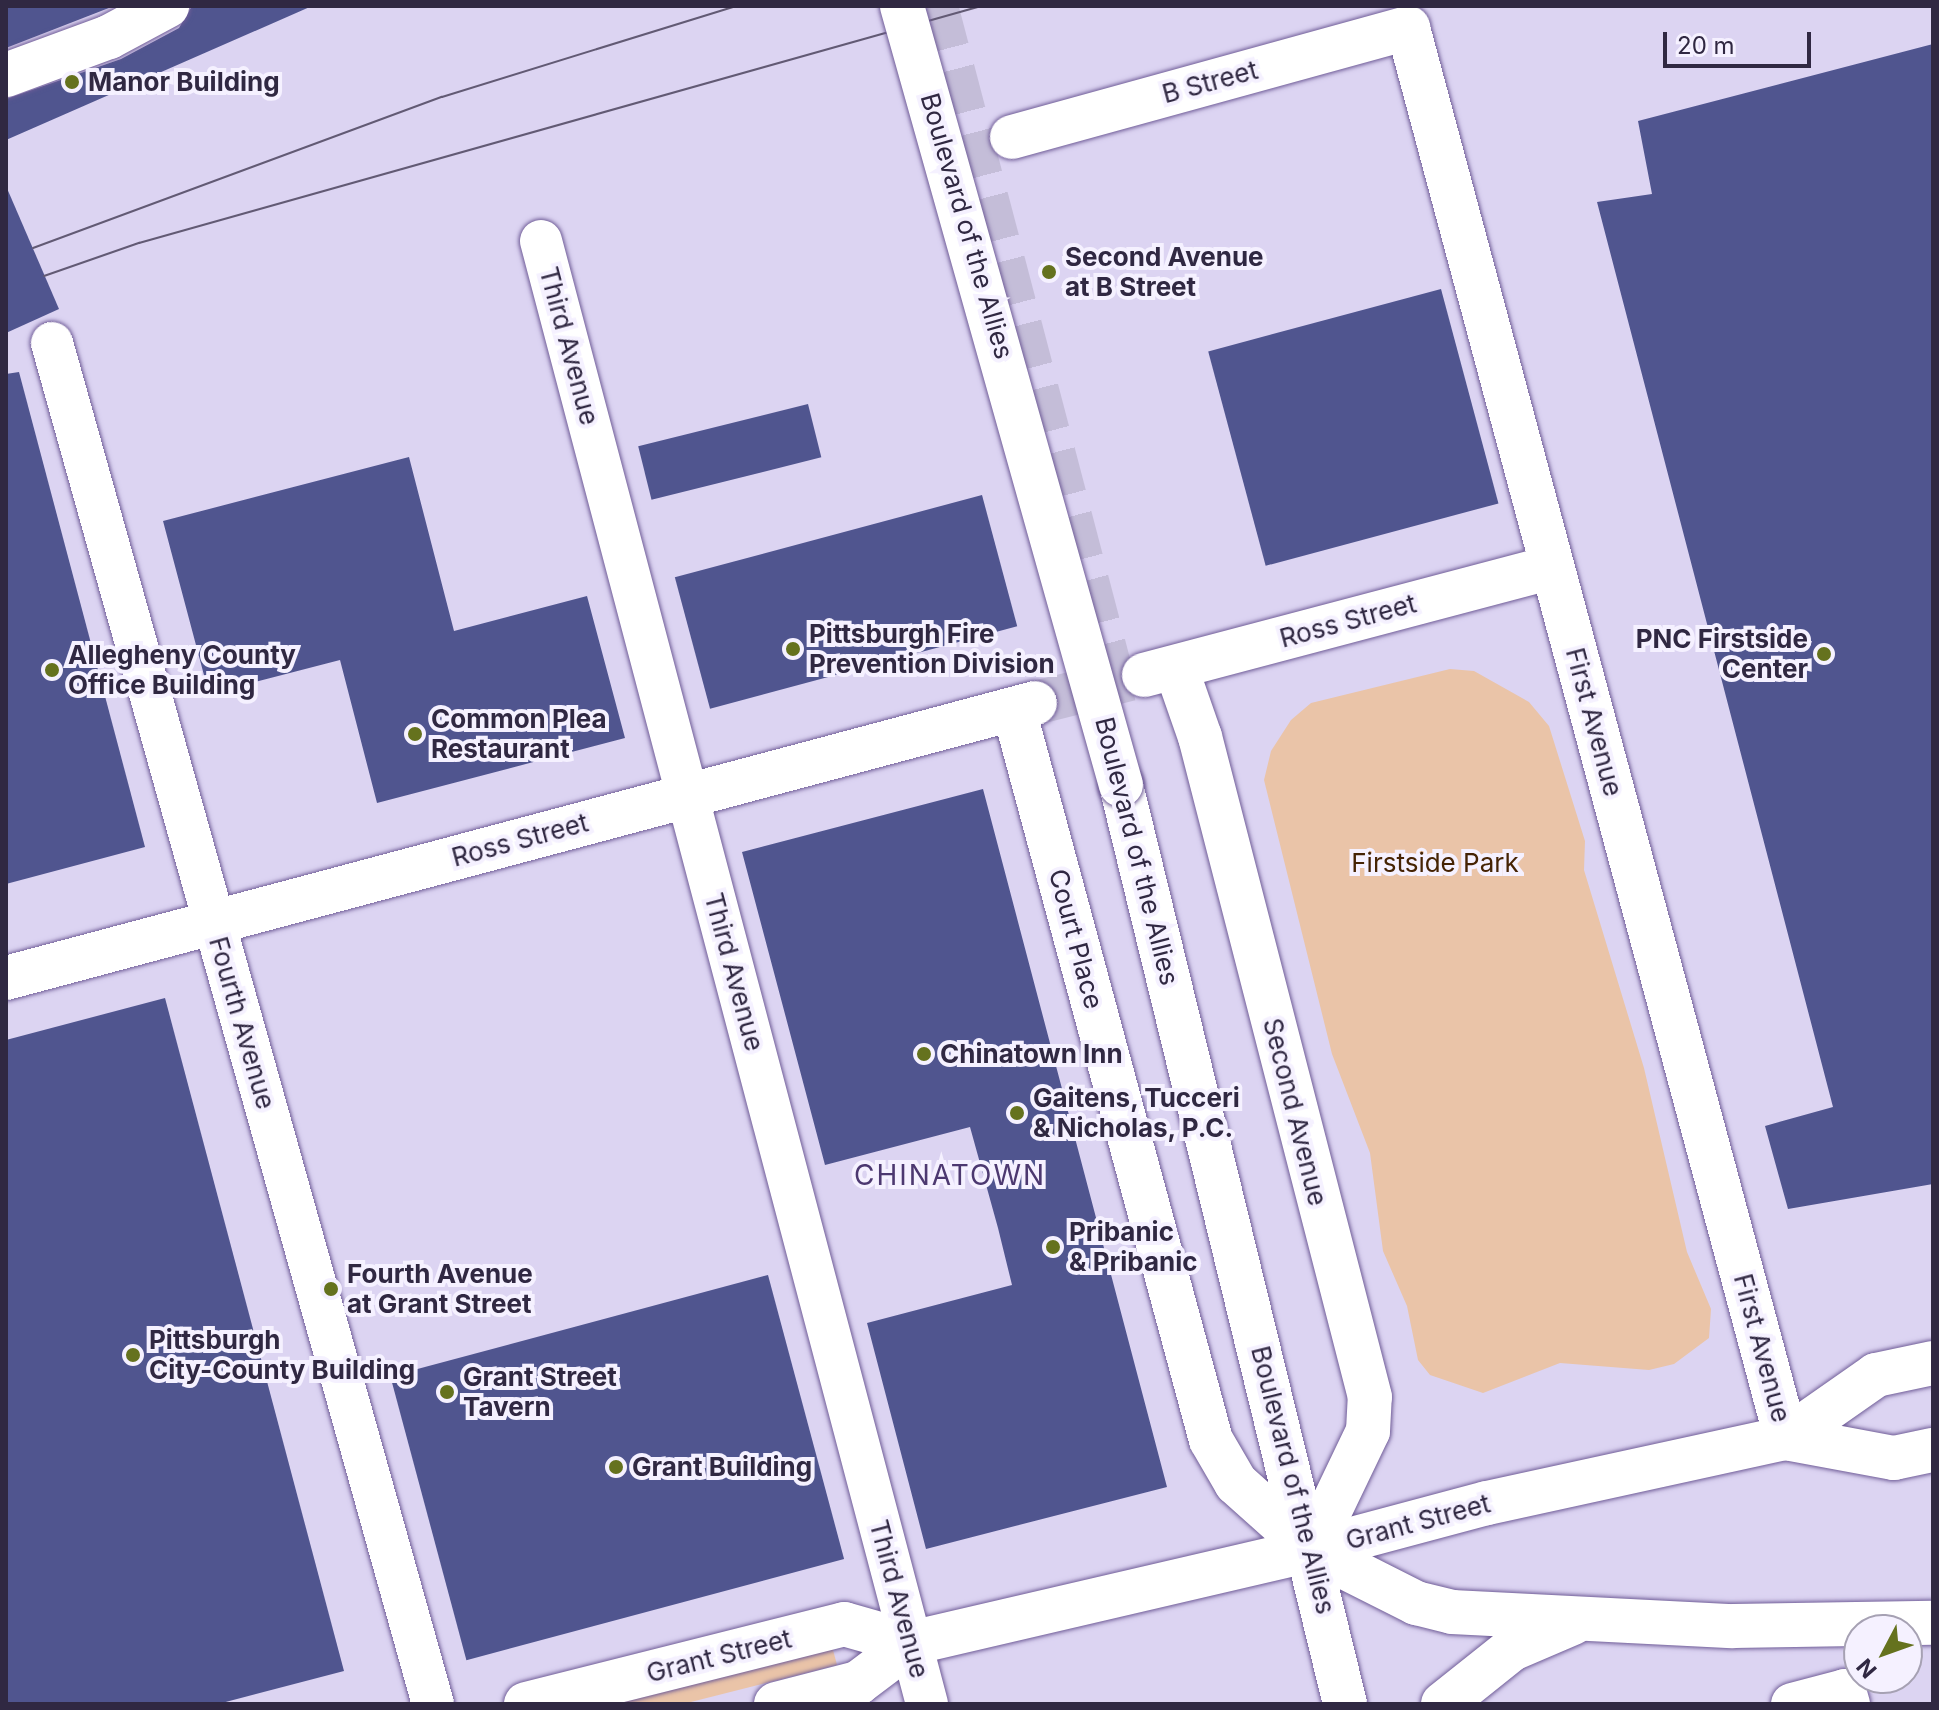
<!DOCTYPE html>
<html>
<head>
<meta charset="utf-8">
<style>
	body { margin:0 }
	#map { position:relative; width:1939px; height:1710px; overflow:hidden; background:#e9e2fd; font-family:Inter,sans-serif }
	div>[style] { position:absolute }
	.built>* { inset:0; background:#dcd4f2 }
	.green>* { inset:0; background:#eac4a8 }
	.building>* { inset:0; background:#50558f; transform-origin:0 0 }
	.secondary-tunnel>* { height:44px; margin-top:-22px; transform-origin:0; background:repeating-linear-gradient(90deg,#c4bdd8 0 44px,transparent 0 66px) }
	.roads { filter:drop-shadow(0 0 2px #705d98) drop-shadow(0 0 2px #705d98) }
	.street>* { height:42px; margin:-21px; padding:0 21px; transform-origin:21px; border-radius:21px; background:#fff }
	.secondary>* { height:44px; margin:-22px; padding:0 22px; transform-origin:22px; border-radius:22px; background:#fff }
	.primary>* { height:44px; margin:-22px; padding:0 22px; transform-origin:22px; border-radius:22px; background:#fff }
	.highway>* { height:44px; margin:-22px; padding:0 22px; transform-origin:22px; border-radius:22px; background:#fff }
	.tram>* { height:2px; margin:-1px; padding:0 1px; transform-origin:1px; border-radius:1px; background:#625a74 }
	.bridges { filter:drop-shadow(0 0 2px #705d98) drop-shadow(0 0 2px #705d98) }
	.primary-bridge>* { height:44px; margin:-22px; padding:0 22px; transform-origin:22px; border-radius:22px; background:#fff }
	.dots>* { width:22px; height:22px; translate:-50% -50%; box-sizing:border-box; border:4px solid #f5f1ff; border-radius:50% }
	span { translate:-50% -50%; white-space:nowrap; text-align:center; line-height:1.15; -webkit-text-stroke:8px #f5f1ff; paint-order:stroke }
	.poi-label { font-size:26px; color:#302842; font-weight:700 }
	.left { translate:0 -50%; text-align:left }
	.right { translate:-100% -50%; text-align:right }
	.street-label { font-size:26px; color:#302842 }
	.park-label { font-size:26px; color:#452304 }
	.neighbourhood-label { font-size:28px; color:#4c3870; letter-spacing:2px }
	.frame { position:absolute; inset:0; border:8px solid #302842; pointer-events:none }
	.north { position:absolute; left:1843px; top:1614px; width:80px; height:80px; box-sizing:border-box; background:#f5f1ff; border:2px solid #a6a1b3; border-radius:50%; rotate:229deg; font-size:22px; font-weight:700; line-height:32px; text-align:center; color:#302842 }
	.north::after { content:''; display:block; margin:auto; width:28px; height:36px; background:#65721e; clip-path:polygon(50% 0,100% 100%,50% 72%,0 100%) }
	.scale { position:absolute; left:1663px; top:32px; width:148px; height:36px; box-sizing:border-box; border:4px solid #302842; border-top:0; padding-left:10px; font-size:24px; line-height:28px; white-space:nowrap; color:#302842; -webkit-text-stroke:6px #f5f1ff; paint-order:stroke }
</style>
</head>
<body>
<div id="map">
	<div class="built">
		<i style="clip-path:polygon(evenodd,6px 6px,1933px 6px,1933px 1704px,6px 1704px,6px 6px,1859px 1630px,1907px 1630px,1907px 1678px,1859px 1678px,1859px 1630px)"></i>
	</div>
	<div class="green">
		<i style="clip-path:polygon(1450px 669px,1474px 671px,1529px 702px,1549px 726px,1585px 841px,1584px 870px,1644px 1068px,1687px 1252px,1711px 1309px,1709px 1338px,1674px 1364px,1649px 1370px,1560px 1363px,1483px 1393px,1430px 1375px,1418px 1360px,1407px 1306px,1383px 1251px,1370px 1153px,1332px 1054px,1264px 780px,1271px 751px,1291px 720px,1311px 703px)"></i>
		<i style="clip-path:polygon(832px 1646px,837px 1665px,683px 1704px,603px 1704px)"></i>
	</div>
	<div class="building">
		<i style="clip-path:polygon(6px 6px,114px 6px,6px 48px)"></i>
		<i style="clip-path:polygon(192px 6px,312px 6px,6px 140px,6px 99px,121px 59px,179px 28px)"></i>
		<i style="clip-path:polygon(1933px 44px,1933px 1184px,1788px 1209px,1765px 1126px,1833px 1107px,1597px 202px,1652px 194px,1638px 121px)"></i>
		<i style="clip-path:polygon(6px 186px,59px 309px,6px 333px)"></i>
		<i style="left:1441px;top:289px;width:222px;height:241px;rotate:75deg"></i>
		<i style="clip-path:polygon(19px 372px,145px 847px,6px 884px,6px 374px)"></i>
		<i style="left:808px;top:404px;width:55px;height:175px;rotate:76deg"></i>
		<i style="clip-path:polygon(409px 457px,454px 631px,587px 596px,625px 738px,377px 803px,340px 660px,209px 694px,163px 521px)"></i>
		<i style="left:982px;top:495px;width:136px;height:318px;rotate:75deg"></i>
		<i style="clip-path:polygon(983px 789px,1167px 1487px,926px 1549px,867px 1323px,1012px 1285px,998px 1228px,970px 1127px,825px 1165px,742px 852px)"></i>
		<i style="clip-path:polygon(165px 998px,344px 1671px,218px 1704px,6px 1704px,6px 1040px)"></i>
		<i style="left:768px;top:1275px;width:294px;height:391px;rotate:75deg"></i>
	</div>
	<div class="secondary-tunnel">
		<i style="left:936px;top:6px;width:701px;rotate:75.29deg"></i>
		<i style="left:1035px;top:703px;width:98px;rotate:-14.2deg"></i>
	</div>
	<div class="roads">
		<div class="street">
			<i style="left:541px;top:241px;width:1513px;rotate:75.22deg"></i>
			<i style="left:52px;top:343px;width:1413px;rotate:74.36deg"></i>
			<i style="left:1792px;top:1704px;width:55px;rotate:-14.8deg"></i>
			<i style="left:1845px;top:1690px;width:15px;rotate:74deg"></i>
		</div>
		<div class="secondary">
			<i style="left:1012px;top:137px;width:411px;rotate:-15.4deg"></i>
			<i style="left:1408px;top:28px;width:1460px;rotate:74.99deg"></i>
			<i style="left:1144px;top:675px;width:422px;rotate:-14.8deg"></i>
			<i style="left:1014px;top:710px;width:756px;rotate:74.9deg"></i>
			<i style="left:1211px;top:1440px;width:50px;rotate:59.8deg"></i>
			<i style="left:1236px;top:1483px;width:101px;rotate:41.8deg"></i>
			<i style="left:1311px;top:1550px;width:132px;rotate:-64.4deg"></i>
			<i style="left:1368px;top:1431px;width:34px;rotate:-87deg"></i>
			<i style="left:1370px;top:1397px;width:682px;rotate:-104.44deg"></i>
			<i style="left:1200px;top:737px;width:73px;rotate:-109.2deg"></i>
			<i style="left:6px;top:978px;width:1065px;rotate:-14.96deg"></i>
		</div>
		<div class="primary">
			<i style="left:1121px;top:785px;width:946px;rotate:76.3deg"></i>
			<i style="left:1786px;top:1438px;width:110px;rotate:10.5deg"></i>
			<i style="left:1894px;top:1458px;width:40px;rotate:-12deg"></i>
			<i style="left:526px;top:1704px;width:328px;rotate:-14.1deg"></i>
			<i style="left:844px;top:1624px;width:70px;rotate:15.8deg"></i>
			<i style="left:776px;top:1704px;width:85px;rotate:-14.4deg"></i>
			<i style="left:858px;top:1683px;width:66px;rotate:-37deg"></i>
			<i style="left:911px;top:1643px;width:411px;rotate:-13.1deg"></i>
			<i style="left:1311px;top:1550px;width:182px;rotate:-15deg"></i>
			<i style="left:1487px;top:1503px;width:306px;rotate:-12.3deg"></i>
			<i style="left:1786px;top:1438px;width:110px;rotate:-35deg"></i>
			<i style="left:1876px;top:1375px;width:58px;rotate:-11.9deg"></i>
		</div>
		<div class="highway">
			<i style="left:6px;top:75px;width:110px;rotate:-20.3deg"></i>
			<i style="left:109px;top:37px;width:66px;rotate:-28.1deg"></i>
			<i style="left:1311px;top:1550px;width:118px;rotate:26.8deg"></i>
			<i style="left:1416px;top:1603px;width:37px;rotate:14deg"></i>
			<i style="left:1452px;top:1612px;width:281px;rotate:2.9deg"></i>
			<i style="left:1733px;top:1626px;width:200px;rotate:-0.9deg"></i>
			<i style="left:1443px;top:1704px;width:88px;rotate:-38.6deg"></i>
			<i style="left:1512px;top:1649px;width:66px;rotate:-23.1deg"></i>
		</div>
	</div>
	<div class="tram">
		<i style="left:33px;top:248px;width:436px;rotate:-20.3deg"></i>
		<i style="left:442px;top:97px;width:308px;rotate:-17.2deg"></i>
		<i style="left:44px;top:276px;width:101px;rotate:-19.2deg"></i>
		<i style="left:139px;top:243px;width:875px;rotate:-15.72deg"></i>
	</div>
	<div class="bridges">
		<div class="primary-bridge">
			<i style="left:902px;top:6px;width:809px;rotate:74.3deg"></i>
		</div>
	</div>
	<div class="dots">
		<i style="left:72px;top:82px;background:#65721e"></i>
		<i style="left:1049px;top:272px;background:#65721e"></i>
		<i style="left:793px;top:649px;background:#65721e"></i>
		<i style="left:1824px;top:654px;background:#65721e"></i>
		<i style="left:52px;top:670px;background:#65721e"></i>
		<i style="left:415px;top:734px;background:#65721e"></i>
		<i style="left:924px;top:1054px;background:#65721e"></i>
		<i style="left:1017px;top:1113px;background:#65721e"></i>
		<i style="left:1053px;top:1247px;background:#65721e"></i>
		<i style="left:331px;top:1289px;background:#65721e"></i>
		<i style="left:133px;top:1355px;background:#65721e"></i>
		<i style="left:447px;top:1392px;background:#65721e"></i>
		<i style="left:616px;top:1467px;background:#65721e"></i>
	</div>
	<div class="poi-label">
		<span class="left" style="left:88px;top:82px">Manor Building</span>
		<span class="left" style="left:1065px;top:272px">Second Avenue<br>at B Street</span>
		<span class="left" style="left:809px;top:649px">Pittsburgh Fire<br>Prevention Division</span>
		<span class="right" style="left:1808px;top:654px">PNC Firstside<br>Center</span>
		<span class="left" style="left:68px;top:670px">Allegheny County<br>Office Building</span>
		<span class="left" style="left:431px;top:734px">Common Plea<br>Restaurant</span>
		<span class="left" style="left:940px;top:1054px">Chinatown Inn</span>
		<span class="left" style="left:1033px;top:1113px">Gaitens, Tucceri<br>&amp; Nicholas, P.C.</span>
		<span class="left" style="left:1069px;top:1247px">Pribanic<br>&amp; Pribanic</span>
		<span class="left" style="left:347px;top:1289px">Fourth Avenue<br>at Grant Street</span>
		<span class="left" style="left:149px;top:1355px">Pittsburgh<br>City-County Building</span>
		<span class="left" style="left:463px;top:1392px">Grant Street<br>Tavern</span>
		<span class="left" style="left:632px;top:1467px">Grant Building</span>
	</div>
	<div class="street-label">
		<span style="left:1210px;top:82px;rotate:-15deg">B Street</span>
		<span style="left:967px;top:226px;rotate:74deg">Boulevard of the Allies</span>
		<span style="left:569px;top:346px;rotate:75deg">Third Avenue</span>
		<span style="left:1348px;top:621px;rotate:-15deg">Ross Street</span>
		<span style="left:1594px;top:722px;rotate:75deg">First Avenue</span>
		<span style="left:520px;top:840px;rotate:-15deg">Ross Street</span>
		<span style="left:1137px;top:851px;rotate:76deg">Boulevard of the Allies</span>
		<span style="left:1076px;top:939px;rotate:75deg">Court Place</span>
		<span style="left:734px;top:972px;rotate:75deg">Third Avenue</span>
		<span style="left:242px;top:1023px;rotate:74deg">Fourth Avenue</span>
		<span style="left:1295px;top:1112px;rotate:76deg">Second Avenue</span>
		<span style="left:1762px;top:1348px;rotate:75deg">First Avenue</span>
		<span style="left:1293px;top:1480px;rotate:76deg">Boulevard of the Allies</span>
		<span style="left:1418px;top:1522px;rotate:-15deg">Grant Street</span>
		<span style="left:899px;top:1599px;rotate:75deg">Third Avenue</span>
		<span style="left:719px;top:1656px;rotate:-14deg">Grant Street</span>
	</div>
	<div class="park-label">
		<span style="left:1435px;top:863px">Firstside Park</span>
	</div>
	<div class="neighbourhood-label">
		<span style="left:950px;top:1175px">CHINATOWN</span>
	</div>
	<div class="frame"></div>
	<div class="north">N</div>
	<div class="scale">20 m</div>
</div>
</body>
</html>
